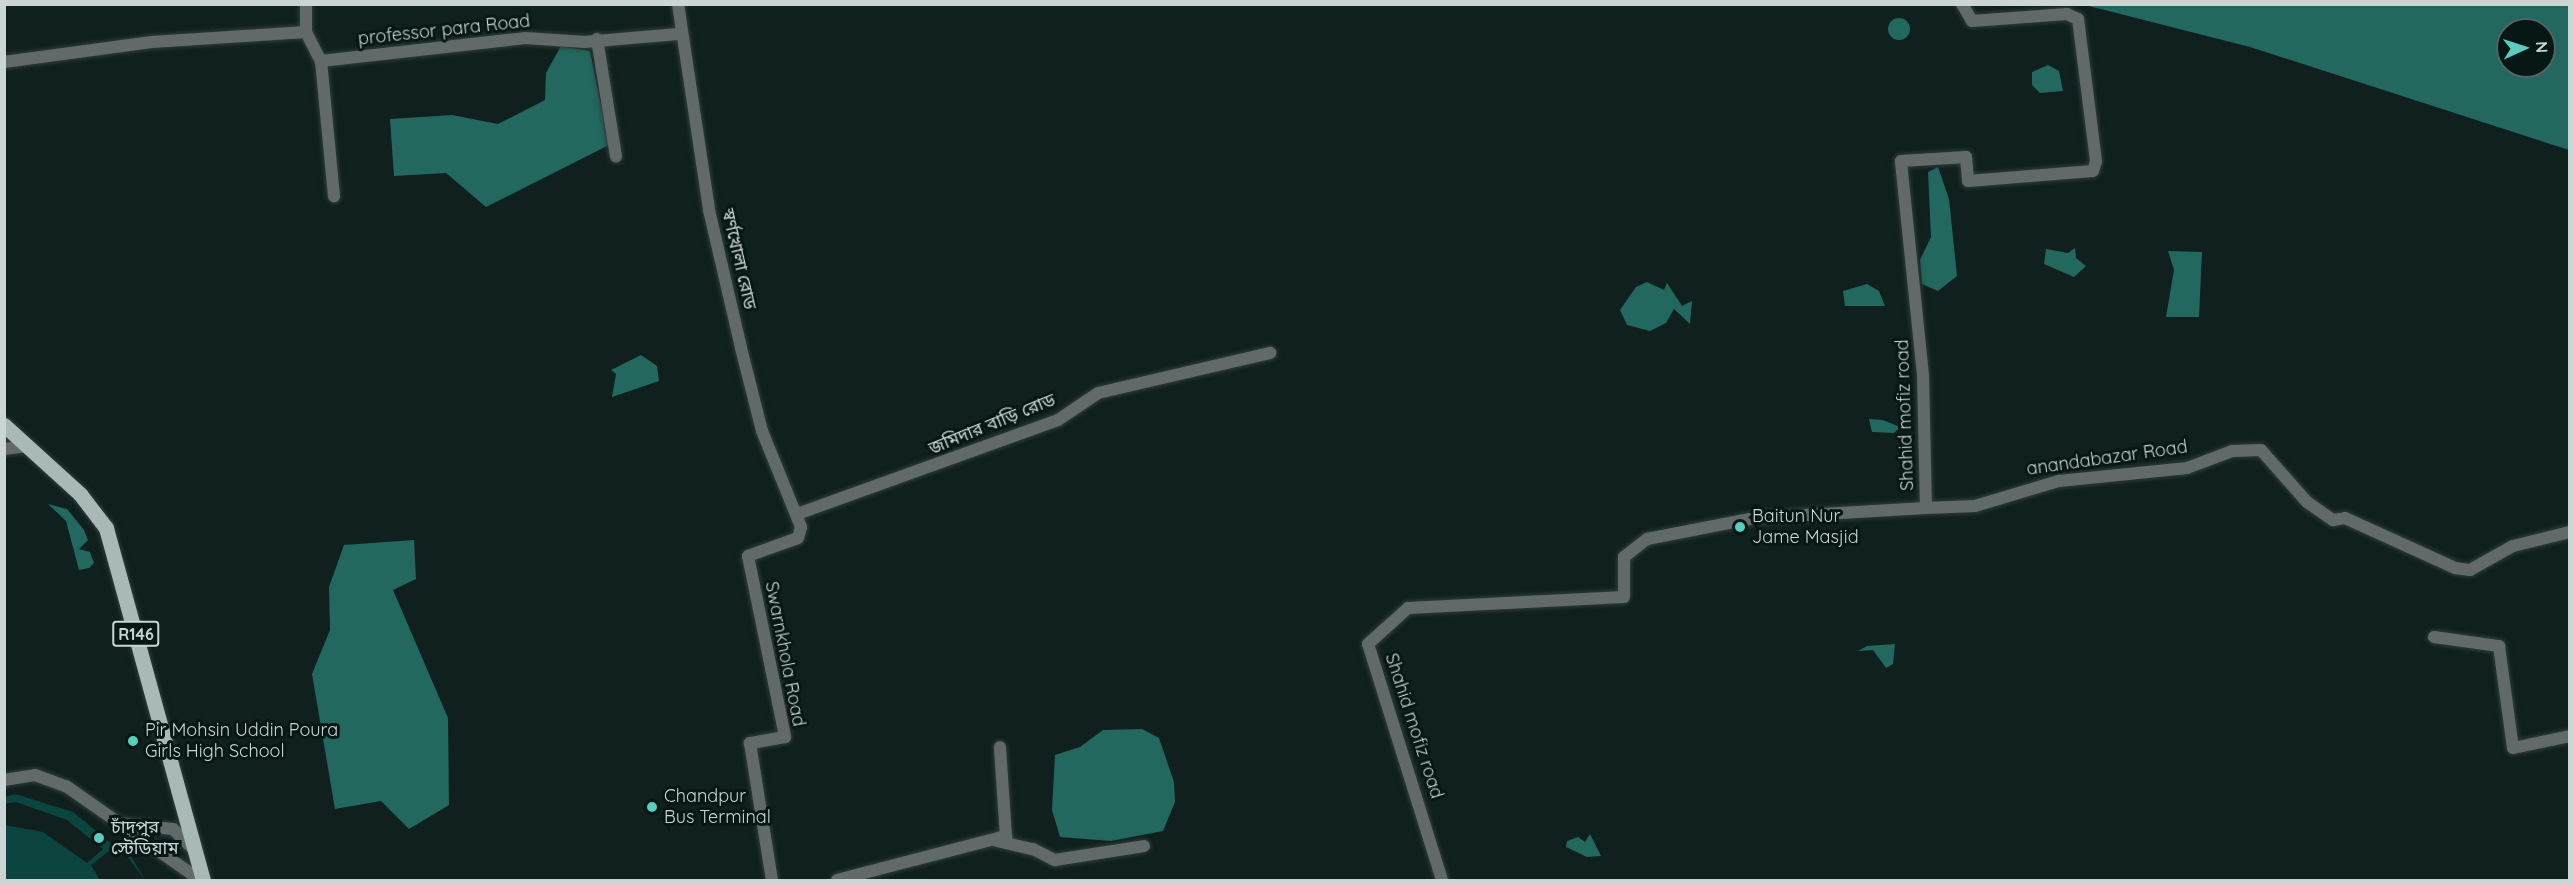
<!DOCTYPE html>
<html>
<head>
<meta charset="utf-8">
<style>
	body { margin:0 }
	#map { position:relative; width:2574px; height:885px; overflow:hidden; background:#10201e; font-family:Quicksand,"Noto Sans Bengali",sans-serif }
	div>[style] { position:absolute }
	.green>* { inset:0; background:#0c453f }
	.water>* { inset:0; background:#22685f }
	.round { border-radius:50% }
	.roads { filter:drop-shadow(0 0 2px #2e3d3b) drop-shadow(0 0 2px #2e3d3b) }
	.minor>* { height:12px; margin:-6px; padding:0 6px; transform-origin:6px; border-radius:6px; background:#626a69 }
	.tertiary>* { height:12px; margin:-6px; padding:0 6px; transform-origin:6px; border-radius:6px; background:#626a69 }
	.primary>* { height:15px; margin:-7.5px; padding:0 7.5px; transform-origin:7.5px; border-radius:7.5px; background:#a8b9b6 }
	.dots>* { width:16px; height:16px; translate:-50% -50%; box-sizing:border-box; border:3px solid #071715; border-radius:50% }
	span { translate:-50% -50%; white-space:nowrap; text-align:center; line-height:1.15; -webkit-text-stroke:6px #071715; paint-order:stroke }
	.shield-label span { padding:2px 4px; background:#071715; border:2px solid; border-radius:4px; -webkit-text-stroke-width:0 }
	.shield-label { font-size:16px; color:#cbd5d3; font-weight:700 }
	.street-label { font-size:18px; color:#cbd5d3 }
	.poi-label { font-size:18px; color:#cbd5d3 }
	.left { translate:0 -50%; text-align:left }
	.frame { position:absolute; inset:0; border:6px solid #cbd5d3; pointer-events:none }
	.north { position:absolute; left:2496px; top:18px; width:60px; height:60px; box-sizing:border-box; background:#071715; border:2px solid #556361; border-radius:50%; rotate:87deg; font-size:16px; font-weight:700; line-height:24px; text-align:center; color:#cbd5d3 }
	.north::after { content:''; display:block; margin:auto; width:21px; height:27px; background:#59cebf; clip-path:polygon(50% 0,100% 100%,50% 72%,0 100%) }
</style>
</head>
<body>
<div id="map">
	<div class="green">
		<i style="clip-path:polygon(15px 794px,73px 812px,112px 844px,121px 839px,145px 880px,118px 844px,91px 865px,100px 880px,5px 880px,5px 825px,43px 832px,87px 863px,103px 849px,67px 820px,16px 802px,5px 804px,5px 797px)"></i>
	</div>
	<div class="water">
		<i style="clip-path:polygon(evenodd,2085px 5px,2569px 5px,2569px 150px,2250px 47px,2085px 5px,2508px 30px,2544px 30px,2544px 66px,2508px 66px,2508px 30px)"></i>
		<i class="round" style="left:1888px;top:18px;width:22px;height:22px"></i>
		<i style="clip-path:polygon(561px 46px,590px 51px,609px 145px,486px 207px,446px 173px,394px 176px,390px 119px,452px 115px,498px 124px,545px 100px,546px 73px)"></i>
		<i style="clip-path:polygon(2048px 65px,2059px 71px,2063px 91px,2040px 93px,2032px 85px,2032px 72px)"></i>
		<i style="clip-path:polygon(1938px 167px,1949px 199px,1957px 276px,1938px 291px,1922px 284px,1920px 260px,1931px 237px,1928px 172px)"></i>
		<i style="clip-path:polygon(2075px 248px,2076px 258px,2086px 266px,2074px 277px,2044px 264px,2046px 249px,2068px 253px)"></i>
		<i style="clip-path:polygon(2168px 251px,2202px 252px,2199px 317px,2166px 317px,2174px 270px)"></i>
		<i style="clip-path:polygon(1647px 282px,1664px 290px,1667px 283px,1682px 306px,1692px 301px,1690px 324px,1674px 309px,1666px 323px,1650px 331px,1627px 325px,1620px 310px,1636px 287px)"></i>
		<i style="clip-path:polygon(1867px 284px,1879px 291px,1885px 306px,1845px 306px,1843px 291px)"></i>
		<i style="clip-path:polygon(641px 355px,657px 366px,659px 381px,612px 397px,616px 374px,611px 370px)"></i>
		<i style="clip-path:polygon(1869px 419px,1883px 420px,1900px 427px,1894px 433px,1872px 432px)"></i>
		<i style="clip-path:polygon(48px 504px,67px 509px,84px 530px,88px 540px,79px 549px,90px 552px,94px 563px,89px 568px,79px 570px,66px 521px)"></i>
		<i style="clip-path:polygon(414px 540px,416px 579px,393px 590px,448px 718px,449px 805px,409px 829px,381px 801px,335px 809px,312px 674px,330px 630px,329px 587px,344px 545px)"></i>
		<i style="clip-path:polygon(1867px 646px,1895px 644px,1893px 664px,1886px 668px,1873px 650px,1858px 651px)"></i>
		<i style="clip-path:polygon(1142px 729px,1159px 738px,1174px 782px,1175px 802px,1163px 831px,1111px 841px,1060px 837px,1052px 810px,1055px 755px,1080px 747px,1103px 730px)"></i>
		<i style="clip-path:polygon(1590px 834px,1601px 856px,1587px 857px,1566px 847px,1567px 841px,1578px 837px,1585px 842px)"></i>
	</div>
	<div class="roads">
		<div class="minor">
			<i style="left:306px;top:4px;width:28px;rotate:90deg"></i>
			<i style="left:306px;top:32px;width:33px;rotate:63deg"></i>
			<i style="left:321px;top:61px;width:136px;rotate:84.5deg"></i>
			<i style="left:678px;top:4px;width:208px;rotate:81.4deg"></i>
			<i style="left:709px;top:210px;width:142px;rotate:76.9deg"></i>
			<i style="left:741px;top:348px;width:86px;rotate:75.8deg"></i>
			<i style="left:762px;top:431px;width:104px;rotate:67.9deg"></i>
			<i style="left:801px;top:527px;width:11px;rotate:105deg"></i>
			<i style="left:798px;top:538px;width:53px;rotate:160.2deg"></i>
			<i style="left:748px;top:556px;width:185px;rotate:78.4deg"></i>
			<i style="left:785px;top:737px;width:36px;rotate:170deg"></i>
			<i style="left:750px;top:743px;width:139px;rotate:80.9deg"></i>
			<i style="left:597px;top:39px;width:119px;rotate:80.8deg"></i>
			<i style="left:321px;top:61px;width:205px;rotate:-6.4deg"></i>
			<i style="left:525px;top:38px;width:60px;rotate:3.8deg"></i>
			<i style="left:585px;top:42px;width:93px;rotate:-4.9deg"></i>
			<i style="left:4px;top:62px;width:149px;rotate:-7.7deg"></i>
			<i style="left:152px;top:42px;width:154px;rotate:-3.7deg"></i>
			<i style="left:4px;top:449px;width:24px;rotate:-7deg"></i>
			<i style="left:1926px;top:508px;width:49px;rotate:-2.3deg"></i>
			<i style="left:1975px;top:506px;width:88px;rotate:-16.6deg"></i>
			<i style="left:2059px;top:481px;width:129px;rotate:-5.8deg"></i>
			<i style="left:2187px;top:468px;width:48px;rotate:-20.7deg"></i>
			<i style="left:2232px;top:451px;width:29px;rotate:-2deg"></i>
			<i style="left:2261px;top:450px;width:69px;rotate:48.5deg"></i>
			<i style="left:2307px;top:502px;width:32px;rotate:35deg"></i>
			<i style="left:2333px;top:520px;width:12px;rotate:-9deg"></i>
			<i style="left:2345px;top:518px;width:121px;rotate:24.4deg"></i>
			<i style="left:2455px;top:568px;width:15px;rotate:8deg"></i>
			<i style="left:2470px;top:570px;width:49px;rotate:-29.2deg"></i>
			<i style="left:2513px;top:546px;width:59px;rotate:-13.8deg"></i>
			<i style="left:797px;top:514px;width:277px;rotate:-19.8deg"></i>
			<i style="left:1058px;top:420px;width:48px;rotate:-34deg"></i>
			<i style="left:1098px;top:393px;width:177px;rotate:-13.1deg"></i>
			<i style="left:2434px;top:637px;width:66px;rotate:7.9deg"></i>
			<i style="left:2499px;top:646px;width:103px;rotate:82.2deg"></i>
			<i style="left:2513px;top:748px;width:58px;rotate:-11.9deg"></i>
			<i style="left:997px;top:841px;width:37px;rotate:13deg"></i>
			<i style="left:1033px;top:849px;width:25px;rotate:27deg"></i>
			<i style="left:1055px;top:860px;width:90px;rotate:-8.9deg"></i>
			<i style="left:837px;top:880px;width:175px;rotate:-14.6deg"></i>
			<i style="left:1006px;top:836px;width:89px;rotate:-93.9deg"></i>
			<i style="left:1442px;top:880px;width:247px;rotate:-107.4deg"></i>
			<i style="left:1368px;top:644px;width:54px;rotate:-42deg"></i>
			<i style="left:1408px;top:608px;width:216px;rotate:-2.9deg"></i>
			<i style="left:1624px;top:597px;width:40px;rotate:-90deg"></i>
			<i style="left:1624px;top:557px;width:29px;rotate:-38deg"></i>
			<i style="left:1647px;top:539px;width:109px;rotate:-11.1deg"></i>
			<i style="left:1754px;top:518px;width:172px;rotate:-3.3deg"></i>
			<i style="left:1926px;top:508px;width:133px;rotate:-91.3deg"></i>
			<i style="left:1923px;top:375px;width:215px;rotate:-95.9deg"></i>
			<i style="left:1901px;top:161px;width:65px;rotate:-3.5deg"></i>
			<i style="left:1966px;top:157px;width:24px;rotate:85deg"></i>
			<i style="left:1968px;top:181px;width:125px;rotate:-4.6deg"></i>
			<i style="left:2093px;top:171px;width:10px;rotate:-73deg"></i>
			<i style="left:2096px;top:161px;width:143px;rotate:-97.2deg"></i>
			<i style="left:2078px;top:19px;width:12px;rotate:-156deg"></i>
			<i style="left:2067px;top:14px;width:95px;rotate:175.8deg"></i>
			<i style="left:1972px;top:21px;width:20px;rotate:-120deg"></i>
		</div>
		<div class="tertiary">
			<i style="left:4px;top:780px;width:31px;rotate:-9deg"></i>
			<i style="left:35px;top:775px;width:33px;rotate:20deg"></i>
			<i style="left:66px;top:786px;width:164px;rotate:35deg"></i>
			<i style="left:122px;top:824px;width:51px;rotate:5.6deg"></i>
			<i style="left:173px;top:829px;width:28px;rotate:45deg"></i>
		</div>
		<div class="primary">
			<i style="left:4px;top:425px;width:103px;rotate:42.2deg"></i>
			<i style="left:80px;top:494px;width:43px;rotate:52.6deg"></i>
			<i style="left:106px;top:528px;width:365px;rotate:74.6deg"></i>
		</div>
	</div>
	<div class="dots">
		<i style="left:1740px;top:527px;background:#59cebf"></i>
		<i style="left:133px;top:741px;background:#59cebf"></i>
		<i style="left:652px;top:807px;background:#59cebf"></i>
		<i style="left:99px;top:838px;background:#59cebf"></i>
	</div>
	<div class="shield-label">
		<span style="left:136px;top:634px">R146</span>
	</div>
	<div class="street-label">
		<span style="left:444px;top:30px;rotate:-6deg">professor para Road</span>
		<span style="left:739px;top:259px;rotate:77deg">স্বর্ণখোলা রোড</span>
		<span style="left:1905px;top:415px;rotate:-92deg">Shahid mofiz road</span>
		<span style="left:992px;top:424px;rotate:-22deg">জমিদার বাড়ি রোড</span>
		<span style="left:2107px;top:458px;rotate:-8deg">anandabazar Road</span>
		<span style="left:785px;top:654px;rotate:79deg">Swarnkhola Road</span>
		<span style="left:1414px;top:726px;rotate:72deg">Shahid mofiz road</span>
	</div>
	<div class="poi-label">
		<span class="left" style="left:1752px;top:527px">Baitun Nur<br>Jame Masjid</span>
		<span class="left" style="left:145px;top:741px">Pir Mohsin Uddin Poura<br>Girls High School</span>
		<span class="left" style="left:664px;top:807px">Chandpur<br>Bus Terminal</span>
		<span class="left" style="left:111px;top:838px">চাঁদপুর<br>স্টেডিয়াম</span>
	</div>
	<div class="frame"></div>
	<div class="north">N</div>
</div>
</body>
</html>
